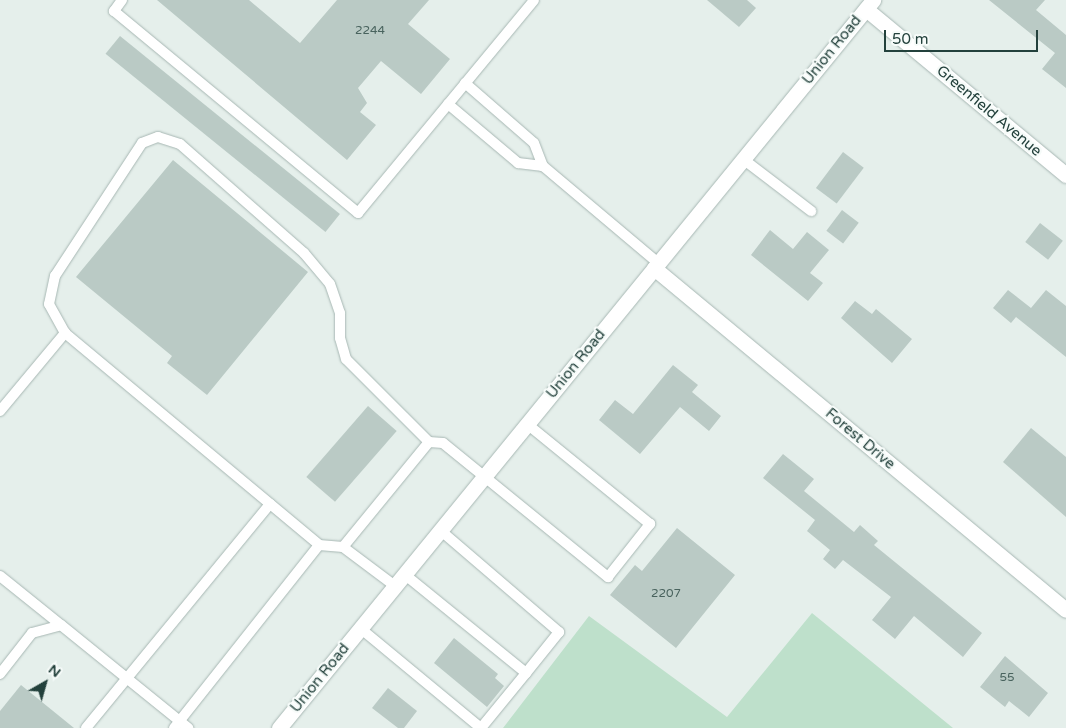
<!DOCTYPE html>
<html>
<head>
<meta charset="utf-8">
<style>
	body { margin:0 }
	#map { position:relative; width:1066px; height:728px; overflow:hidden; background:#e5efeb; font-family:"Varela Round",sans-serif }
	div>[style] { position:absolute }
	.green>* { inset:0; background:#bee0cb }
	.building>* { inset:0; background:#bacac5; transform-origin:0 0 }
	.roads { filter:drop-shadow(0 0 1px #a7b7b3) drop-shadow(0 0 1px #a7b7b3) }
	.lane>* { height:10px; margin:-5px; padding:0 5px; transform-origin:5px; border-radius:5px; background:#fff }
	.street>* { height:15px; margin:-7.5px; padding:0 7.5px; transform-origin:7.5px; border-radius:7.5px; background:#fff }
	.secondary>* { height:15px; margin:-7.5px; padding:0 7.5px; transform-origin:7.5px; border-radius:7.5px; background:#fff }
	span { translate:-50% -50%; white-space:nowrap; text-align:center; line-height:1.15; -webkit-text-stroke:4.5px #f6fbf9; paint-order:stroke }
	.number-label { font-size:12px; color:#49635e }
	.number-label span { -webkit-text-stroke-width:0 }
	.street-label { font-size:15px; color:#23413c }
	.north { position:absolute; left:20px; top:658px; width:50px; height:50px; -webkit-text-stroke:4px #f6fbf9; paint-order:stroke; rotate:38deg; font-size:14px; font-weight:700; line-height:20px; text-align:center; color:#23413c }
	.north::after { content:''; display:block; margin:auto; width:18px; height:22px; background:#23413c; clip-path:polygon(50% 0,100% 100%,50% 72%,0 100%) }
	.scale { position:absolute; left:884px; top:30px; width:154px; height:22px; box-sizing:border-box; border:2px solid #23413c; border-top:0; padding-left:6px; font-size:15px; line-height:18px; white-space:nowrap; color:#23413c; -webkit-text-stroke:4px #f6fbf9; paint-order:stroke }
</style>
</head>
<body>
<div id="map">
	<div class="green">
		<i style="clip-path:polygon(812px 613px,953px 728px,503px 728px,589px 616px,727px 717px)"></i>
	</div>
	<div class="building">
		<i style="clip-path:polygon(157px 0,249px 0,300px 43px,337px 0,429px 0,408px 24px,450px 59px,421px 94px,381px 61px,358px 88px,367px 103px,360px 112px,376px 125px,347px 160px)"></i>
		<i style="clip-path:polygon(707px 0,747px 0,756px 8px,739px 27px)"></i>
		<i style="clip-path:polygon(989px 0,1045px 0,1036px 10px,1066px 35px,1066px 88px,1042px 69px,1055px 53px)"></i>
		<i style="left:120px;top:36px;width:283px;height:23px;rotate:39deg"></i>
		<i style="left:843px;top:152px;width:26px;height:45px;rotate:37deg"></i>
		<i style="clip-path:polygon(173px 160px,308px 272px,207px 395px,167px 363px,172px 356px,76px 277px)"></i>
		<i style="left:842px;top:210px;width:21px;height:26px;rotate:37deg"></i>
		<i style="left:1040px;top:223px;width:29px;height:24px;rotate:38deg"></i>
		<i style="clip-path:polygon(770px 230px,793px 249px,807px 232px,829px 250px,810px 273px,823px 283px,808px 301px,751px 255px)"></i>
		<i style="clip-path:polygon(1008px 290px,1031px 308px,1046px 290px,1066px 306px,1066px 357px,1016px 317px,1011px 323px,993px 308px)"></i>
		<i style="clip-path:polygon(855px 301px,872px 314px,876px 309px,912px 339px,892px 363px,841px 318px)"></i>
		<i style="clip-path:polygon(673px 365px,698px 385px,692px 392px,721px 416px,709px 431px,680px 407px,640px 454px,599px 420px,615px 400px,633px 414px)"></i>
		<i style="left:368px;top:406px;width:38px;height:94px;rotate:41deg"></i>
		<i style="clip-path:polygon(1031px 428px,1066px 457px,1066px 517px,1003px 462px)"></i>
		<i style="clip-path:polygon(783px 454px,814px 479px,804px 491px,854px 532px,860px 525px,878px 541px,874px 545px,982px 633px,963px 657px,914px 616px,895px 639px,872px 620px,891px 597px,843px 560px,835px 569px,823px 559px,830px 550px,807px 531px,815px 520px,763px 478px)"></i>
		<i style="clip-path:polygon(677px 528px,735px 575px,676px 648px,610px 595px,635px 565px,642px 571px)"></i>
		<i style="clip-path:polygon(454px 638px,498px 674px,495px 678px,504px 686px,487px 707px,434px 663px)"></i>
		<i style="clip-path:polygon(1005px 656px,1048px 693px,1029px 717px,1009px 701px,1005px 707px,980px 687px)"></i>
		<i style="clip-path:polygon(21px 685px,74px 728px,0 728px,0 711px)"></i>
		<i style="clip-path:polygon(388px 688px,417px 711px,404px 728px,398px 728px,372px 708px)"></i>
	</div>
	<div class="roads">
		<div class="lane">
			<i style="left:122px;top:0;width:14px;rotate:126deg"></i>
			<i style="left:114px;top:11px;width:317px;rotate:39.6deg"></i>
			<i style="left:358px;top:213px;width:276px;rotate:-50.4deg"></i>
			<i style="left:465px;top:83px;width:91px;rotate:41deg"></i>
			<i style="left:534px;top:143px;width:25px;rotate:69deg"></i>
			<i style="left:543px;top:166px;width:150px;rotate:40.1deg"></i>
			<i style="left:448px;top:104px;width:92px;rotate:40.1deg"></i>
			<i style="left:518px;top:163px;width:25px;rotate:7deg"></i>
			<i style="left:743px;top:159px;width:86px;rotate:37.4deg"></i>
			<i style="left:65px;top:333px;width:331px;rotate:39.8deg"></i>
			<i style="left:0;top:411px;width:102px;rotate:-50.2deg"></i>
			<i style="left:65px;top:333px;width:33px;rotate:-119deg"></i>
			<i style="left:49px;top:304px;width:29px;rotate:-78deg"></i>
			<i style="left:55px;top:276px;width:159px;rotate:-56.8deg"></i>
			<i style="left:142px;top:143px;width:17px;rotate:-21deg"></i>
			<i style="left:158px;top:137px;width:23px;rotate:18deg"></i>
			<i style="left:180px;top:144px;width:165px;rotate:41.3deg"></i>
			<i style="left:304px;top:253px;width:40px;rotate:50deg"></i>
			<i style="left:330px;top:284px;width:31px;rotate:71deg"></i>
			<i style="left:340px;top:313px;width:25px;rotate:90deg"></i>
			<i style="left:340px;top:338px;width:22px;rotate:74deg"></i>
			<i style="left:346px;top:359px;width:117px;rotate:45deg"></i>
			<i style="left:440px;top:530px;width:157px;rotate:40.6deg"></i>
			<i style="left:559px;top:632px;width:53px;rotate:128.8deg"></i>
			<i style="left:0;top:576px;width:78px;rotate:38.8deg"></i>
			<i style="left:395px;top:586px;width:65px;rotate:-143.1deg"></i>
			<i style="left:343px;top:547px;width:136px;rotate:-50.7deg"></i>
			<i style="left:429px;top:442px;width:14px;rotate:4deg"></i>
			<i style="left:443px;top:443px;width:213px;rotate:39.1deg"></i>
			<i style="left:608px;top:577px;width:68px;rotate:-51.6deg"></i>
			<i style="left:650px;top:524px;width:159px;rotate:-140.9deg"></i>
			<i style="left:360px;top:628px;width:157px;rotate:39.6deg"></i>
			<i style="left:481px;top:728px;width:71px;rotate:-50.7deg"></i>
			<i style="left:526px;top:673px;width:157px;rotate:-140.9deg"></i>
			<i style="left:0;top:674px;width:52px;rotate:-52deg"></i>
			<i style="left:32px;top:633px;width:30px;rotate:-15deg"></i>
			<i style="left:61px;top:625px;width:164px;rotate:39deg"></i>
			<i style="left:86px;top:728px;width:290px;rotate:-50.6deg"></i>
			<i style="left:174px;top:728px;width:233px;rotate:-51.6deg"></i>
			<i style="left:319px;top:545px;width:24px;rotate:5deg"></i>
		</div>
		<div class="street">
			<i style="left:866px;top:9px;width:260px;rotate:39.7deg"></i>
			<i style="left:654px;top:268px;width:535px;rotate:39.7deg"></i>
		</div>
		<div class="secondary">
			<i style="left:279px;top:728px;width:940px;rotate:-50.79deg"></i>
		</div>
	</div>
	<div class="number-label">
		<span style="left:370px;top:31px">2244</span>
		<span style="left:666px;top:594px">2207</span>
		<span style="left:1007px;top:678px">55</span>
	</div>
	<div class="street-label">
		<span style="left:832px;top:50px;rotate:-51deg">Union Road</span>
		<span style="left:989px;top:111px;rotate:40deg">Greenfield Avenue</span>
		<span style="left:576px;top:364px;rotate:-51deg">Union Road</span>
		<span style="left:860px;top:439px;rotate:40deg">Forest Drive</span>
		<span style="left:320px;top:678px;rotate:-51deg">Union Road</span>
	</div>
	<div class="north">N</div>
	<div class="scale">50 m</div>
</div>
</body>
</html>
